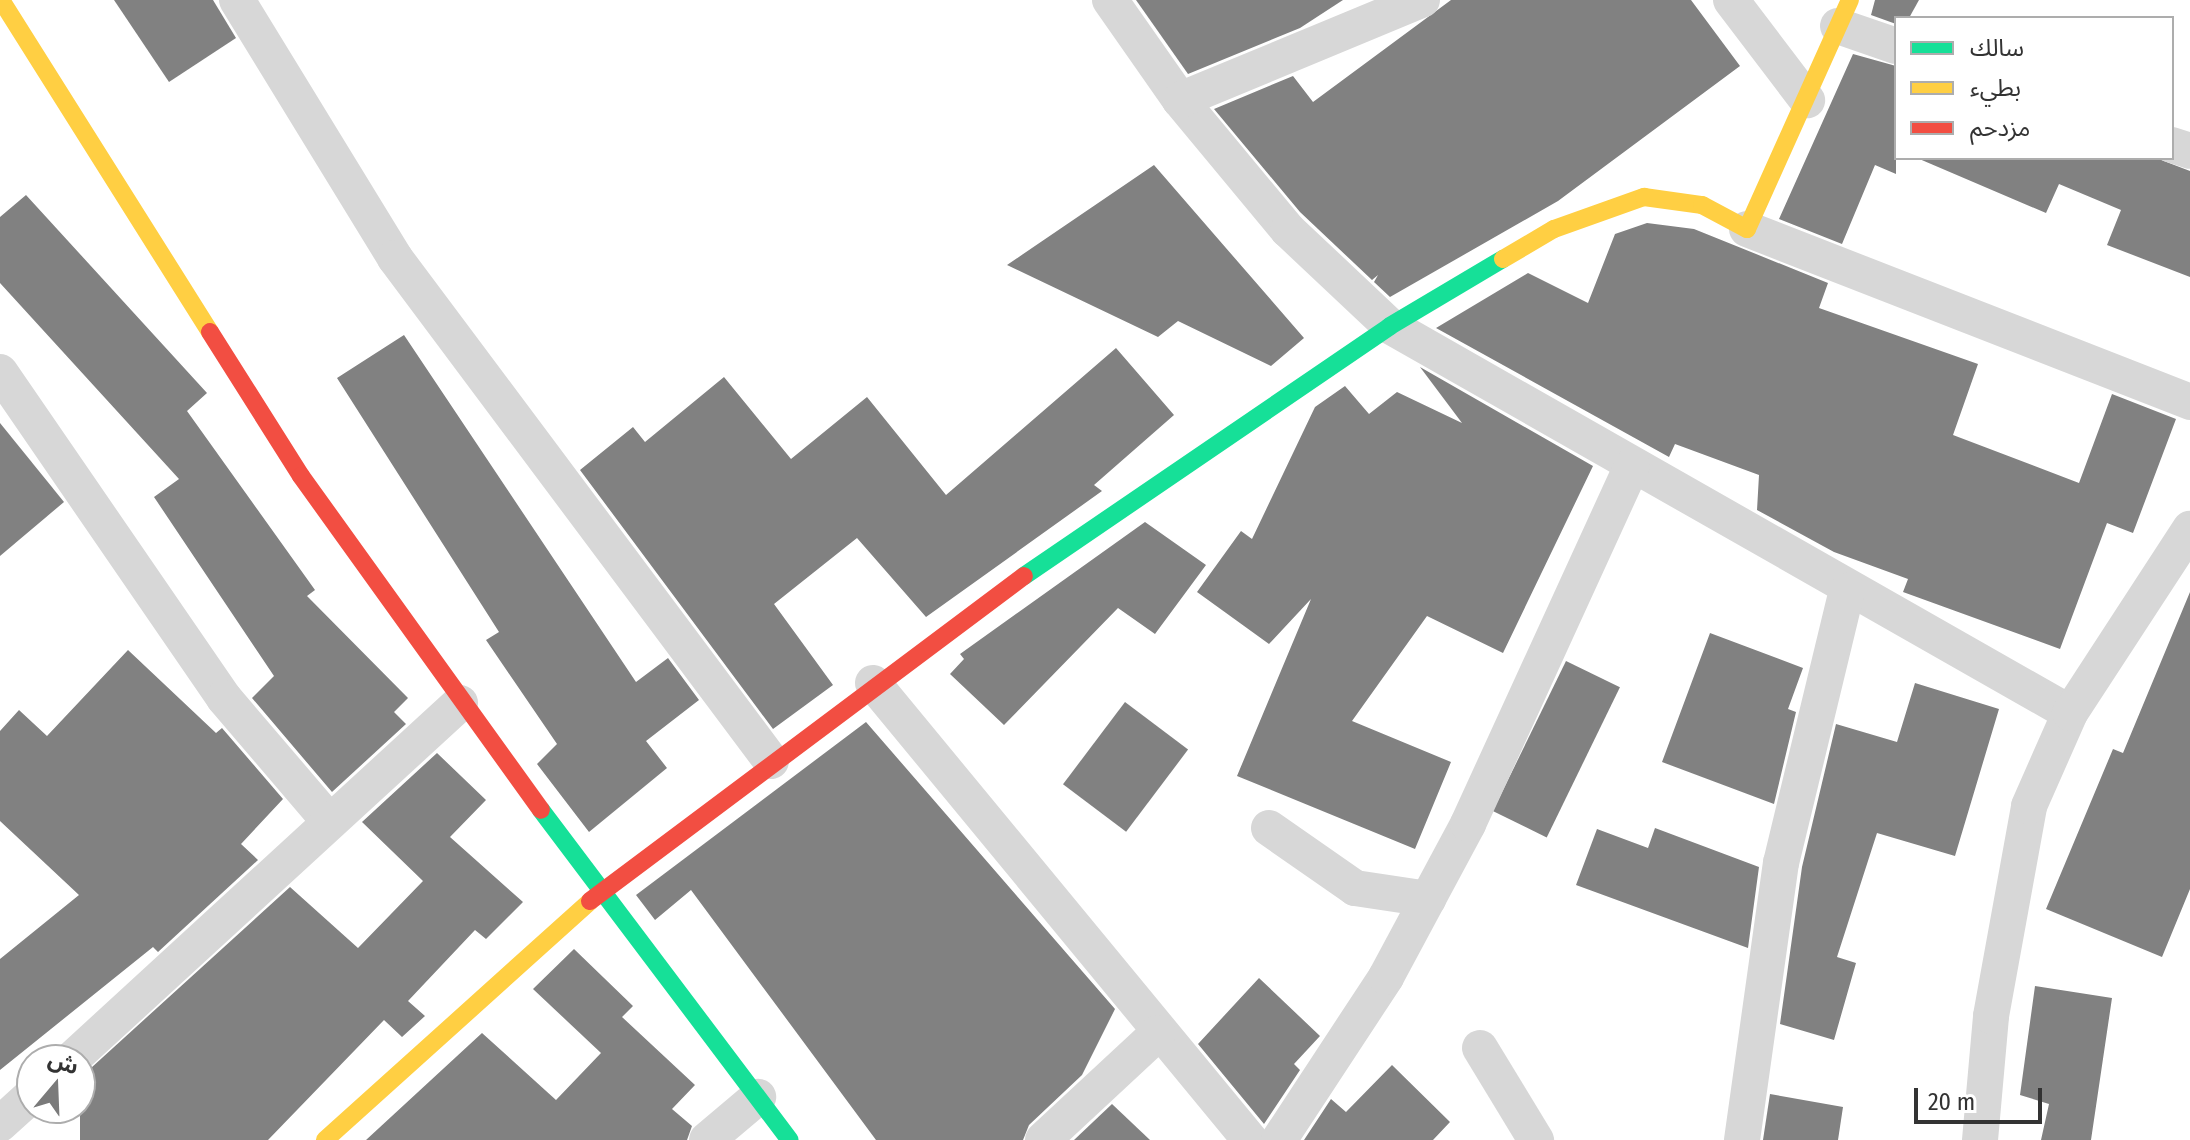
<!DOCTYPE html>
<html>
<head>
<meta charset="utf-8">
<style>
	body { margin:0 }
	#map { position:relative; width:2190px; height:1140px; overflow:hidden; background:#fff; font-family:"Fira Sans Condensed","Noto Sans Arabic",sans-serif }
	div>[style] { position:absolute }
	.building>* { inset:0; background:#818181; transform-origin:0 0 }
	.street>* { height:36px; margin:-18px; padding:0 18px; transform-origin:18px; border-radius:18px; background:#d7d7d7 }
	.fast>* { height:18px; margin:-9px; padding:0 9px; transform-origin:9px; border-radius:9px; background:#16e098 }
	.slow>* { height:18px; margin:-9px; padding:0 9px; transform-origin:9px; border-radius:9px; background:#ffcf43 }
	.jam>* { height:18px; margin:-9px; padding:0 9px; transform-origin:9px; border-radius:9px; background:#f24e42 }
	span { translate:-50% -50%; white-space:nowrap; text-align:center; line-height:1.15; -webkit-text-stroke:8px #fff; paint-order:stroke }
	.legend { position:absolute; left:1894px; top:16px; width:280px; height:144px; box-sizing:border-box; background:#fff; border:2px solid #adadad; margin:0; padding:10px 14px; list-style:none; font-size:24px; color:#333 }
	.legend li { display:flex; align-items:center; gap:16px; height:40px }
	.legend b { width:40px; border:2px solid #adadad }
	.north { position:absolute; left:16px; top:1044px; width:80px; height:80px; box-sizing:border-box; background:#fff; border:2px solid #adadad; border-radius:50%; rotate:19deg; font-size:22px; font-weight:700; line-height:32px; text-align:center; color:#333 }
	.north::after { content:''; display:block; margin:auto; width:28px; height:36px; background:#7a7a7a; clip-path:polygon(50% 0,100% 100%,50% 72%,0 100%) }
	.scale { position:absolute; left:1914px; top:1088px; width:128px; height:36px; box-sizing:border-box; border:4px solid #333; border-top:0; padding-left:10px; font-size:24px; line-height:28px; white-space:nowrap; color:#333; -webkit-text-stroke:6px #fff; paint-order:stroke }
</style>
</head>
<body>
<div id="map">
	<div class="building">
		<i style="clip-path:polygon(114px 0,213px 0,236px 38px,169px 82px)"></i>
		<i style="clip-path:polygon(1136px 0,1343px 0,1300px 28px,1188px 74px)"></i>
		<i style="clip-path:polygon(1451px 0,1691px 0,1740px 66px,1558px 201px,1390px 297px,1374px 282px,1378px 275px,1372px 280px,1300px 212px,1214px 109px,1293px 76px,1313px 102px)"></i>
		<i style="clip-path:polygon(1875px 0,1919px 0,1909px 18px,1896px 24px,1871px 15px)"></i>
		<i style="clip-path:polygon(1853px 54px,1896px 66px,1896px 174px,1875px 165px,1842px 244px,1779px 219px)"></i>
		<i style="clip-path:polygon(1917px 158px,2156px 158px,2190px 171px,2190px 277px,2107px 245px,2121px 210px,2059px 184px,2046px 213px)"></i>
		<i style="clip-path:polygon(1154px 165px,1304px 338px,1271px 366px,1178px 321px,1158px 337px,1007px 265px)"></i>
		<i style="clip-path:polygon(26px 195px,207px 393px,187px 411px,315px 590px,307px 596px,408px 698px,394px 712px,406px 724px,332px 792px,252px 698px,274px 676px,154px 497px,179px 479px,0 283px,0 217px)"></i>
		<i style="clip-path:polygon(1647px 223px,1694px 229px,1828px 283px,1819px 308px,1978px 364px,1953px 435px,2079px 483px,2112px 394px,2176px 419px,2133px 533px,2107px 523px,2060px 649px,1903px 592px,1908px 579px,1834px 552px,1757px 510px,1759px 475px,1675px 444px,1669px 457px,1436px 328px,1528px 273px,1588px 303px,1615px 234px)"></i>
		<i style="clip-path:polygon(404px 335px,636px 682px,668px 658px,699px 700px,646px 741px,667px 768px,589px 832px,537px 764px,557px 744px,486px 640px,499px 632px,337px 378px)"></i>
		<i style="clip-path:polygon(1116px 348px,1174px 415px,1094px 485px,1102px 491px,926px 617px,857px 538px,774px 604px,833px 685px,773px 729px,580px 470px,633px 427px,645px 442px,724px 377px,791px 459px,867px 397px,946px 495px)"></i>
		<i style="clip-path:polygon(1420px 367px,1593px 466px,1503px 653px,1427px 616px,1352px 721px,1451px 762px,1415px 849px,1237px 776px,1311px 599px,1269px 644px,1197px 592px,1241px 531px,1252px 539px,1315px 407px,1345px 386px,1369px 414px,1397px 392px,1462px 423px)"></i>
		<i style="clip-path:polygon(0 423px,64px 502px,0 556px)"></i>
		<i style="clip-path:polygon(1145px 522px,1206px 565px,1155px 634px,1118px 608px,1004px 725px,950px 674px,964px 659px,960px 654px)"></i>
		<i style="clip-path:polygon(2190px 592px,2190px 889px,2162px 957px,2046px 909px,2113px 749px,2123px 753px)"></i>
		<i style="clip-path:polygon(1710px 633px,1803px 668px,1788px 709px,1796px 712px,1774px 804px,1662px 762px)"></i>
		<i style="clip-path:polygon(128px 650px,216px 733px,222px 728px,283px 799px,241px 844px,258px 860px,158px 952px,153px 947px,0 1070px,0 959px,79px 895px,0 821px,0 731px,19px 710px,47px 736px)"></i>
		<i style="left:1566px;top:661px;width:60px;height:167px;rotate:26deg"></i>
		<i style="clip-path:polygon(1915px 683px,1999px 709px,1955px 856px,1877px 833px,1837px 957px,1856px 963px,1834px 1040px,1780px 1024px,1802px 867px,1836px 724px,1897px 742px)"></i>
		<i style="left:1125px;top:702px;width:79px;height:103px;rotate:37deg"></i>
		<i style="clip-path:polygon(866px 722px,1115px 1009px,1082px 1075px,1029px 1125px,1023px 1140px,876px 1140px,691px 890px,655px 920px,636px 895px)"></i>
		<i style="clip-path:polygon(437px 753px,486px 800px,450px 837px,523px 902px,486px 939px,475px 930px,408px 1001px,425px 1016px,402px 1037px,384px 1020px,268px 1140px,80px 1140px,80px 1078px,290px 887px,358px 948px,423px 881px,362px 822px)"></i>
		<i style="clip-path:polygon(1655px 828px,1759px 867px,1748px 948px,1576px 885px,1597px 829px,1648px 848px)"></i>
		<i style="clip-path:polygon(574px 949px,633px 1006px,622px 1017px,695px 1085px,672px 1109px,692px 1126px,687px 1140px,366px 1140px,482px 1033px,556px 1100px,601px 1053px,533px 989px)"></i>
		<i style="clip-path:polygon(1259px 978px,1320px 1036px,1294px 1064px,1300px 1070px,1264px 1124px,1198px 1044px)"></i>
		<i style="clip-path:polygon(2035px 986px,2112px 998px,2091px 1140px,2041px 1140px,2049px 1104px,2020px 1095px)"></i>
		<i style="clip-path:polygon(1392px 1065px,1450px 1122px,1433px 1140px,1304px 1140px,1331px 1099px,1346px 1112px)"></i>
		<i style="clip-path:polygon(1770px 1094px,1843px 1107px,1838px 1140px,1763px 1140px)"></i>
		<i style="clip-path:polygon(1112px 1104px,1150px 1140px,1074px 1140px)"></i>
	</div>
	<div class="street">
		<i style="left:237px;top:0;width:303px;rotate:58.5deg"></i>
		<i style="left:395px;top:258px;width:628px;rotate:53.22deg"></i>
		<i style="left:1110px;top:0;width:122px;rotate:55deg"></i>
		<i style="left:1180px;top:100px;width:169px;rotate:50.3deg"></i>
		<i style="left:1288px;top:230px;width:140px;rotate:43.3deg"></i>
		<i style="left:1390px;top:326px;width:782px;rotate:29.64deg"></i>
		<i style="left:1731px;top:0;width:126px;rotate:52.8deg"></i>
		<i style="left:1838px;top:26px;width:61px;rotate:19deg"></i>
		<i style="left:1180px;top:100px;width:262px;rotate:-22.5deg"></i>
		<i style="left:2172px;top:145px;width:19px;rotate:18deg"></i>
		<i style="left:1747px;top:229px;width:476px;rotate:21.3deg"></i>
		<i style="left:0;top:372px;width:396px;rotate:55.5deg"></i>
		<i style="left:224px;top:698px;width:162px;rotate:49.5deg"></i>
		<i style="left:873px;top:683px;width:592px;rotate:50.48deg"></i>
		<i style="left:1269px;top:828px;width:105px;rotate:34.9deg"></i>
		<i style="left:1355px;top:888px;width:74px;rotate:8.6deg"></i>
		<i style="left:1480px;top:1048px;width:108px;rotate:58.7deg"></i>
		<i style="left:71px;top:1060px;width:528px;rotate:-42.54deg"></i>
		<i style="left:0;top:1124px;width:43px;rotate:-42.2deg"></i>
		<i style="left:707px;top:1140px;width:67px;rotate:-40.1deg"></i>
		<i style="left:1043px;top:1140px;width:157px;rotate:-42.9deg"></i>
		<i style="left:1279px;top:1140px;width:195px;rotate:-56.7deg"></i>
		<i style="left:1386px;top:977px;width:174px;rotate:-61.8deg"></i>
		<i style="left:1468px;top:824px;width:394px;rotate:-65.4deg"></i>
		<i style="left:1742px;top:1140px;width:280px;rotate:-82deg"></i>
		<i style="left:1781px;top:863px;width:280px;rotate:-76.4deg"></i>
		<i style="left:1980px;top:1140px;width:124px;rotate:-84.9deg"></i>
		<i style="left:1991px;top:1016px;width:213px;rotate:-79.7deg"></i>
		<i style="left:2029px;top:806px;width:102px;rotate:-66.2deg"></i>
		<i style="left:2070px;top:713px;width:220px;rotate:-56.9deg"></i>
	</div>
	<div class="fast">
		<i style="left:1024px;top:576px;width:443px;rotate:-34.3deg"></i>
		<i style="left:1390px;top:326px;width:131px;rotate:-30.7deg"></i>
		<i style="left:541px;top:810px;width:413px;rotate:53deg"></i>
	</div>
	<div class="slow">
		<i style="left:1px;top:0;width:392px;rotate:57.8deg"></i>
		<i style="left:1503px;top:259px;width:59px;rotate:-30.5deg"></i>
		<i style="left:1554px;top:229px;width:96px;rotate:-19.6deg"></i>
		<i style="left:1644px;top:197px;width:59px;rotate:7.9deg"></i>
		<i style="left:1702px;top:205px;width:51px;rotate:28.1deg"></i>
		<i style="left:1747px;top:229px;width:251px;rotate:-65.8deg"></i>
		<i style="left:325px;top:1140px;width:357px;rotate:-42deg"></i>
	</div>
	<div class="jam">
		<i style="left:210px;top:332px;width:170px;rotate:57.7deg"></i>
		<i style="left:301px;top:476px;width:411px;rotate:54.3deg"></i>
		<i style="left:590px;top:901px;width:542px;rotate:-36.83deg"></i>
	</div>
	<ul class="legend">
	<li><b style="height:10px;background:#16e098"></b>سالك</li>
	<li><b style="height:10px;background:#ffcf43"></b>بطيء</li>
	<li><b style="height:10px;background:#f24e42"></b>مزدحم</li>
	</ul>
	<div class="north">ش</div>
	<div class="scale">20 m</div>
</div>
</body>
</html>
